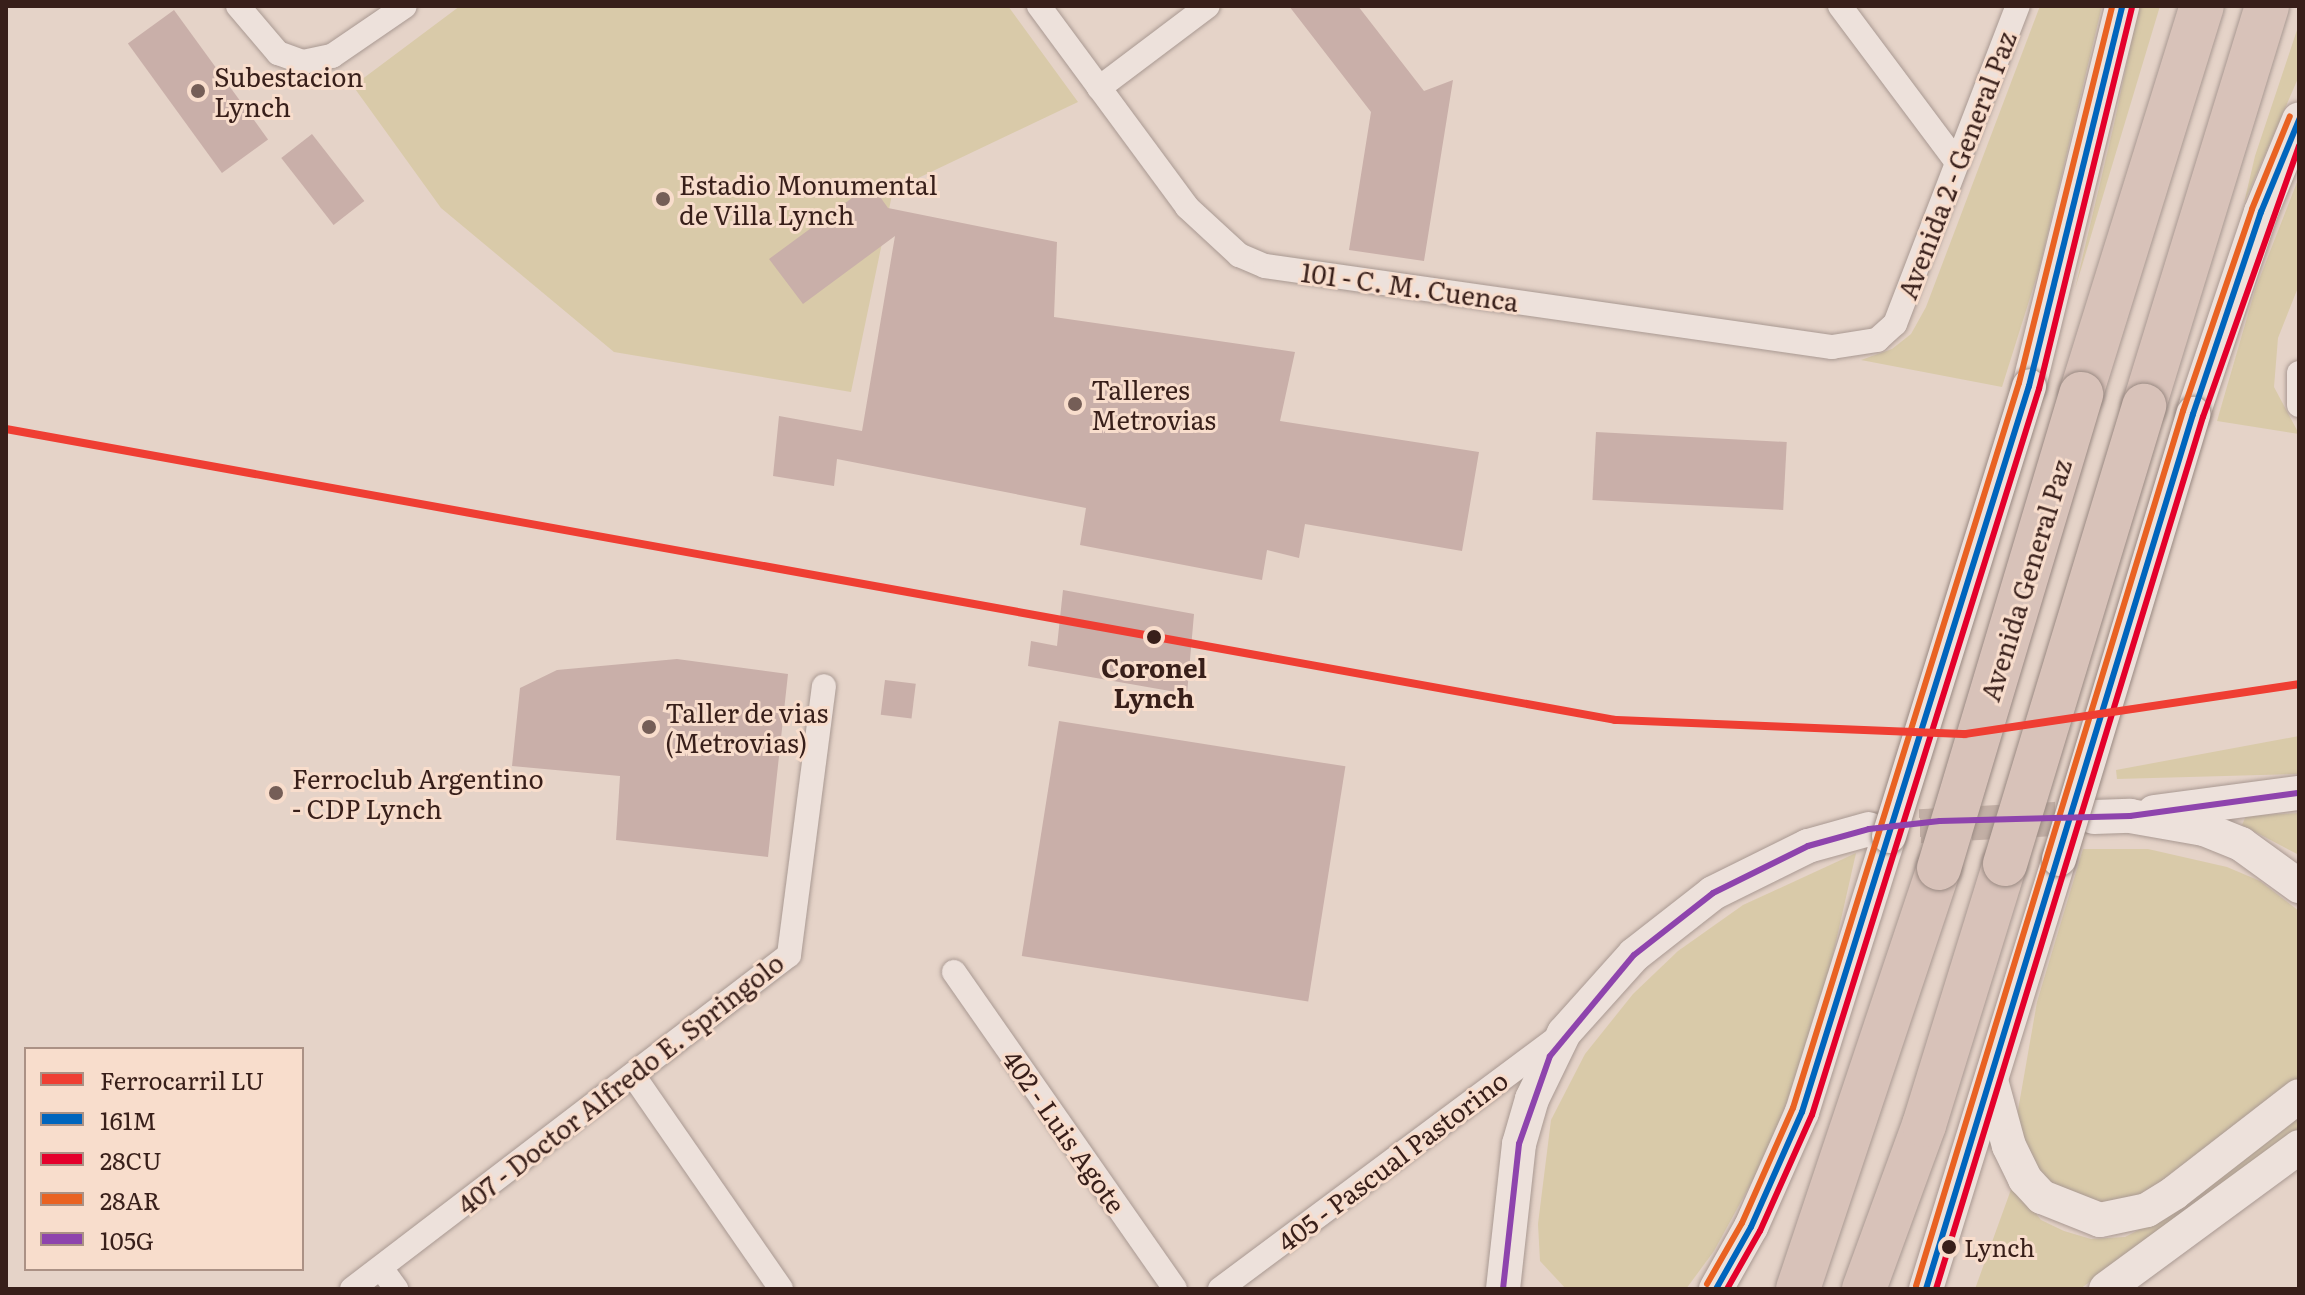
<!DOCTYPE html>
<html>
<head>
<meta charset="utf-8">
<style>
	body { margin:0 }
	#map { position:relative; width:2305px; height:1295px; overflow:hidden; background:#e5d3c8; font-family:Literata,serif }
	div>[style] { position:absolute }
	.green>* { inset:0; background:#d9caa9 }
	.building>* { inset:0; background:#c9afa9; transform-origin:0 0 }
	.secondary-tunnel>* { height:34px; margin-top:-17px; transform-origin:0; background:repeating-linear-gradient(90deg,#c2afa5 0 34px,transparent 0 51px) }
	.roads { filter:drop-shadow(0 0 2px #a99992) drop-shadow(0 0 2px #a99992) }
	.street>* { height:24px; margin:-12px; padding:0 12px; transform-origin:12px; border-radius:12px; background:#ede1db }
	.secondary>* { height:34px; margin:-17px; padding:0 17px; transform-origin:17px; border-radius:17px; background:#ede1db }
	.highway>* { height:44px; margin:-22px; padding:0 22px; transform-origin:22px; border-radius:22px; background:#d8c2b9 }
	.bridges { filter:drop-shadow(0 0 2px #998982) drop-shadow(0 0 2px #998982) }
	.secondary-bridge>* { height:34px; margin:-17px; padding:0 17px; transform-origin:17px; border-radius:17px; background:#ede1db }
	.highway-bridge>* { height:44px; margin:-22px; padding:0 22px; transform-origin:22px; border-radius:22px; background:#d8c2b9 }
	.bus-1>* { height:6px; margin:-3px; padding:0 3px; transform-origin:3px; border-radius:3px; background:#0065bd }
	.bus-2>* { height:6px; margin:-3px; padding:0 3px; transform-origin:3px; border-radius:3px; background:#e4002b }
	.bus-3>* { height:6px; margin:-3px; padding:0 3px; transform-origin:3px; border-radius:3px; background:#e96222 }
	.bus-4>* { height:6px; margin:-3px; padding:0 3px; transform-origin:3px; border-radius:3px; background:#8e44ad }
	.rail-1>* { height:8px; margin:-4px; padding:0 4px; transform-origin:4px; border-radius:4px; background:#ef3e33 }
	.dots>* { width:22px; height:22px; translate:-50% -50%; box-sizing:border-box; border:4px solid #f8ddcc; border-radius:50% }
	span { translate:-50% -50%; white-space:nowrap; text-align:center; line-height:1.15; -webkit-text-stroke:6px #f8ddcc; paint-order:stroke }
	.bus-label { font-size:24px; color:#381f1a }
	.left { translate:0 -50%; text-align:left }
	.poi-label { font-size:26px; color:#381f1a }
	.street-label { font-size:26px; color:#381f1a }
	.stop-label { font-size:26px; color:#381f1a; font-weight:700 }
	.frame { position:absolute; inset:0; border:8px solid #381f1a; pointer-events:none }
	.legend { position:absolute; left:24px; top:1047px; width:280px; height:224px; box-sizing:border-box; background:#f8ddcc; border:2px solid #ab9185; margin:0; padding:10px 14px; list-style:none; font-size:24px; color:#381f1a }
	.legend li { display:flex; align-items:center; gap:16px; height:40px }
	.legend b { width:40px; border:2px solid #ab9185 }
</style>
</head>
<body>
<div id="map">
	<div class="green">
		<i style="clip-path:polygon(460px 6px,1008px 6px,1078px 102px,893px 190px,851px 392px,614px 352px,441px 208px,353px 86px)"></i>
		<i style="clip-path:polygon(2040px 6px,2102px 6px,2040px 266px,2002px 387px,1861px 360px,1892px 349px,1911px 334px,1926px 307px)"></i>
		<i style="clip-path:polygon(2139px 6px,2160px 6px,2075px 289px,2114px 124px)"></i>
		<i style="clip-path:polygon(2299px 24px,2299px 76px,2244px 203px,2255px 156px)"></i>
		<i style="clip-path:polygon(2299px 177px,2299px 285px,2278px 338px,2274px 387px,2299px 434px,2217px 421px,2255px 290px)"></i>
		<i style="clip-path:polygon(2299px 736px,2299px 774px,2117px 779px,2116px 770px)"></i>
		<i style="clip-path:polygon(2299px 813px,2299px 855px,2242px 825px,2246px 816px)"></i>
		<i style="clip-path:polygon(2083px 849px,2148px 849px,2227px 867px,2260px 881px,2299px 911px,2299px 1078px,2164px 1186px,2116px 1207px,2065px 1198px,2030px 1163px,2017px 1116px,2037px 1002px)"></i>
		<i style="clip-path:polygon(1856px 853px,1825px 990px,1772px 1145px,1714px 1251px,1686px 1289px,1566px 1289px,1540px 1261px,1538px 1224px,1551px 1120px,1585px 1054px,1633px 994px,1678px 951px,1743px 905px)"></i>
		<i style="clip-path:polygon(2299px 1113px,2299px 1129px,2080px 1289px,1975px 1289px,2013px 1184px,2041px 1220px,2064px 1231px,2091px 1239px,2125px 1237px,2158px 1220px)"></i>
	</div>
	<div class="building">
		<i style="clip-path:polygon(1289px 6px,1358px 6px,1424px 91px,1453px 80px,1424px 261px,1349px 250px,1371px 112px)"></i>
		<i style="left:174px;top:10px;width:160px;height:57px;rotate:54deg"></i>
		<i style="left:312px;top:134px;width:85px;height:39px;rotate:52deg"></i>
		<i style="clip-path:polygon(871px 184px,888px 208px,1057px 242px,1054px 317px,1295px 352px,1280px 421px,1479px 452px,1462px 551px,1305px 524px,1299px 558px,1267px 550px,1262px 580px,1080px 545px,1086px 508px,837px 459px,834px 486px,773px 476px,779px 416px,862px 431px,895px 236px,803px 304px,769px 259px)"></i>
		<i style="left:1596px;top:432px;width:191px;height:68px;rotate:3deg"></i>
		<i style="clip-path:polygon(1063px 590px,1194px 614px,1187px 694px,1028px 666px,1031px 641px,1057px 646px)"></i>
		<i style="clip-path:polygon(677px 659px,788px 674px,768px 857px,616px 840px,620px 776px,512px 766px,520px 688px,557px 670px)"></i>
		<i style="left:885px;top:680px;width:31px;height:35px;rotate:7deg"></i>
		<i style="left:1059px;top:721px;width:290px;height:238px;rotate:9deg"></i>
	</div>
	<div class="secondary-tunnel">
		<i style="left:1869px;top:829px;width:225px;rotate:-3.1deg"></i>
	</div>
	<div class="roads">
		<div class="street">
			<i style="left:238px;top:6px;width:62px;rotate:49.6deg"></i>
			<i style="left:278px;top:53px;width:27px;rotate:20deg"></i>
			<i style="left:303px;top:62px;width:30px;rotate:-12deg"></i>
			<i style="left:332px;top:56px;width:88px;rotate:-34.4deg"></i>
			<i style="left:1039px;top:6px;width:250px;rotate:53.6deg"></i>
			<i style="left:1187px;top:207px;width:71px;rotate:42.7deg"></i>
			<i style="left:1239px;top:255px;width:28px;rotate:23deg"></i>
			<i style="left:1265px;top:266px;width:573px;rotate:8.13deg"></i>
			<i style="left:1832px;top:347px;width:46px;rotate:-8.8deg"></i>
			<i style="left:1877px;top:340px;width:24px;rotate:-42deg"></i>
			<i style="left:1895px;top:324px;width:341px;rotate:-68.9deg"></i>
			<i style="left:1840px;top:6px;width:194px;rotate:53.2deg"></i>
			<i style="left:1099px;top:88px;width:136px;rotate:-37deg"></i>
			<i style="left:2299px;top:373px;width:32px;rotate:90deg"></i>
			<i style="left:954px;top:972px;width:386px;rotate:55.1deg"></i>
			<i style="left:633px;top:1075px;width:260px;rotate:55.3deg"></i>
			<i style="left:381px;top:1268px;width:26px;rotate:54deg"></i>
			<i style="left:352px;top:1289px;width:550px;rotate:-37.39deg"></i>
			<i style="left:789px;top:955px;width:271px;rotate:-82.6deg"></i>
			<i style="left:1220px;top:1289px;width:427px;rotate:-36.7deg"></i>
		</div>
		<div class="secondary">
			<i style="left:2029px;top:386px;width:391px;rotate:-76.2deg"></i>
			<i style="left:2193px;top:414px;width:213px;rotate:-71.4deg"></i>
			<i style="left:2261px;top:212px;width:100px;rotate:-67.6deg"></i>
			<i style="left:2154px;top:812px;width:146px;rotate:-7.5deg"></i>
			<i style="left:2094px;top:817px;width:36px;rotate:-2deg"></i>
			<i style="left:2130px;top:816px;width:75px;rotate:10deg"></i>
			<i style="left:2204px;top:829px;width:40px;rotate:22deg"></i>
			<i style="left:2241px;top:844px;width:72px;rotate:35.9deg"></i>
			<i style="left:1992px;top:1084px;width:64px;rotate:74.7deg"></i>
			<i style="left:2009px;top:1146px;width:37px;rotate:64deg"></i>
			<i style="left:2025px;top:1179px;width:25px;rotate:47deg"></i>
			<i style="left:2042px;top:1197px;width:62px;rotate:21.6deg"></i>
			<i style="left:2100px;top:1220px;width:48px;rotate:-12deg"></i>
			<i style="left:2147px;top:1210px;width:32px;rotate:-32deg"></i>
			<i style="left:2174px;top:1193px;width:158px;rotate:-37.8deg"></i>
			<i style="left:1503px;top:1289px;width:146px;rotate:-83.7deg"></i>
			<i style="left:1519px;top:1144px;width:47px;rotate:-73.9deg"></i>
			<i style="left:1532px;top:1099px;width:73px;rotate:-64.1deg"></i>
			<i style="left:1564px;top:1033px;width:105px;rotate:-48.1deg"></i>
			<i style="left:1634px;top:955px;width:100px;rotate:-38.1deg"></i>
			<i style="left:1713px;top:893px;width:106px;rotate:-26.3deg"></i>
			<i style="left:1808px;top:846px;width:63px;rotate:-15.6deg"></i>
			<i style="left:1716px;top:1289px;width:71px;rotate:-60.6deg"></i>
			<i style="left:1751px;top:1227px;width:126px;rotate:-66.1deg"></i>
			<i style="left:1802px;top:1112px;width:289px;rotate:-72.5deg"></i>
			<i style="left:1926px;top:1289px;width:450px;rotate:-72.8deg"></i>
			<i style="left:2106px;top:1289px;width:240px;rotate:-36.3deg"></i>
		</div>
		<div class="highway">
			<i style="left:2081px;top:394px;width:406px;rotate:-72.7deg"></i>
			<i style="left:2144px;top:406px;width:418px;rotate:-72.9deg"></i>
			<i style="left:1798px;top:1289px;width:444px;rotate:-71.5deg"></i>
			<i style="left:1864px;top:1289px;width:175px;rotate:-69.9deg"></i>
			<i style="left:1924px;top:1125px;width:273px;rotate:-72.8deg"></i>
		</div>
	</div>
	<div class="bridges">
		<div class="secondary-bridge">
			<i style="left:1889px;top:836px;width:471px;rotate:-72.7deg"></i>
			<i style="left:2059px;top:859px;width:465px;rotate:-73.2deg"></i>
		</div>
		<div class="highway-bridge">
			<i style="left:2005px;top:864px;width:479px;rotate:-73.1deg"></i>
			<i style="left:1939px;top:868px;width:495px;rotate:-73.3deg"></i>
		</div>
	</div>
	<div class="bus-1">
		<i style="left:1716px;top:1289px;width:71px;rotate:-60.6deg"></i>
		<i style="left:1751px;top:1227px;width:126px;rotate:-66.1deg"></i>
		<i style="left:1802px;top:1112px;width:761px;rotate:-72.64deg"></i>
		<i style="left:2029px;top:386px;width:391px;rotate:-76.2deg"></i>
		<i style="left:1926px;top:1289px;width:915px;rotate:-73.03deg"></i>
		<i style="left:2193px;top:414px;width:213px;rotate:-71.4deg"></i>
		<i style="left:2261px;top:212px;width:100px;rotate:-67.6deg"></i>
	</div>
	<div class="bus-2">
		<i style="left:1727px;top:1289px;width:67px;rotate:-60.4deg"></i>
		<i style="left:1760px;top:1231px;width:127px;rotate:-65.9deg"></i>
		<i style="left:1812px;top:1115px;width:761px;rotate:-72.64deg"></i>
		<i style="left:2039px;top:389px;width:392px;rotate:-76.3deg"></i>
		<i style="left:1936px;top:1289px;width:912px;rotate:-72.98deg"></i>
		<i style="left:2203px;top:417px;width:288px;rotate:-70.5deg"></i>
	</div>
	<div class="bus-3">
		<i style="left:1707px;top:1284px;width:70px;rotate:-60.2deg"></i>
		<i style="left:1742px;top:1223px;width:126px;rotate:-66.1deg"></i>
		<i style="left:1793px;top:1108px;width:759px;rotate:-72.69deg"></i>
		<i style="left:2019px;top:383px;width:388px;rotate:-76.1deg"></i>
		<i style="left:1916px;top:1286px;width:915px;rotate:-73.03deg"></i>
		<i style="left:2183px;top:411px;width:213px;rotate:-71.1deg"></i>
		<i style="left:2252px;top:209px;width:100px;rotate:-67.8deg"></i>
	</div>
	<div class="bus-4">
		<i style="left:1503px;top:1289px;width:146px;rotate:-83.7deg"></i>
		<i style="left:1519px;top:1144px;width:93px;rotate:-70.6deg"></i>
		<i style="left:1550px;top:1056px;width:131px;rotate:-50.3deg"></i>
		<i style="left:1634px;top:955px;width:100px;rotate:-38.1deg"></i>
		<i style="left:1713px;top:893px;width:106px;rotate:-26.3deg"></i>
		<i style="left:1808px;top:846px;width:63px;rotate:-15.6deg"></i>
		<i style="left:1869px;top:829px;width:71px;rotate:-6.4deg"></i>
		<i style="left:1940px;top:821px;width:190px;rotate:-1.5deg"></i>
		<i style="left:2130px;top:816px;width:171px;rotate:-7.8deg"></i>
	</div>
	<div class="rail-1">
		<i style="left:6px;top:429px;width:1635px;rotate:10.25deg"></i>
		<i style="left:1615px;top:720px;width:350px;rotate:2.3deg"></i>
		<i style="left:1965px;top:734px;width:338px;rotate:-8.5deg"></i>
	</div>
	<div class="dots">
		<i style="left:198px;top:91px;background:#755e57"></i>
		<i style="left:663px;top:199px;background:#755e57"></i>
		<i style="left:1075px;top:404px;background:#755e57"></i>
		<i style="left:1154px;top:637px;background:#381f1a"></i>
		<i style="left:649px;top:727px;background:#755e57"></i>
		<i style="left:276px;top:793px;background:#755e57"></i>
		<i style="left:1949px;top:1247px;background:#381f1a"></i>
	</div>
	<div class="bus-label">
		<span class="left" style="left:1964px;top:1247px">Lynch</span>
	</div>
	<div class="poi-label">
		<span class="left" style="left:214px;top:91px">Subestacion<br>Lynch</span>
		<span class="left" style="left:679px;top:199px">Estadio Monumental<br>de Villa Lynch</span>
		<span class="left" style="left:1091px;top:404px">Talleres<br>Metrovias</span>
		<span class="left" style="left:665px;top:727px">Taller de vias<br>(Metrovias)</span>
		<span class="left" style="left:292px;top:793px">Ferroclub Argentino<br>- CDP Lynch</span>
	</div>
	<div class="street-label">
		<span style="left:1956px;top:165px;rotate:-69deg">Avenida 2 - General Paz</span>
		<span style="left:1410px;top:286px;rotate:8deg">101 - C. M. Cuenca</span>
		<span style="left:2025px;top:580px;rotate:-73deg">Avenida General Paz</span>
		<span style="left:620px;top:1083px;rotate:-38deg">407 - Doctor Alfredo E. Springolo</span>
		<span style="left:1065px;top:1131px;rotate:55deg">402 - Luis Agote</span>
		<span style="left:1392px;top:1160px;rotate:-37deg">405 - Pascual Pastorino</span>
	</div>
	<div class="stop-label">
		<span style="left:1154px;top:682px">Coronel<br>Lynch</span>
	</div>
	<div class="frame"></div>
	<ul class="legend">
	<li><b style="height:10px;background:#ef3e33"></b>Ferrocarril LU</li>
	<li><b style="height:10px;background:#0065bd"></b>161M</li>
	<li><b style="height:10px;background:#e4002b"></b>28CU</li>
	<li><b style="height:10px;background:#e96222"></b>28AR</li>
	<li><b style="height:10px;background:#8e44ad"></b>105G</li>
	</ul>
</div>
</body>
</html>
